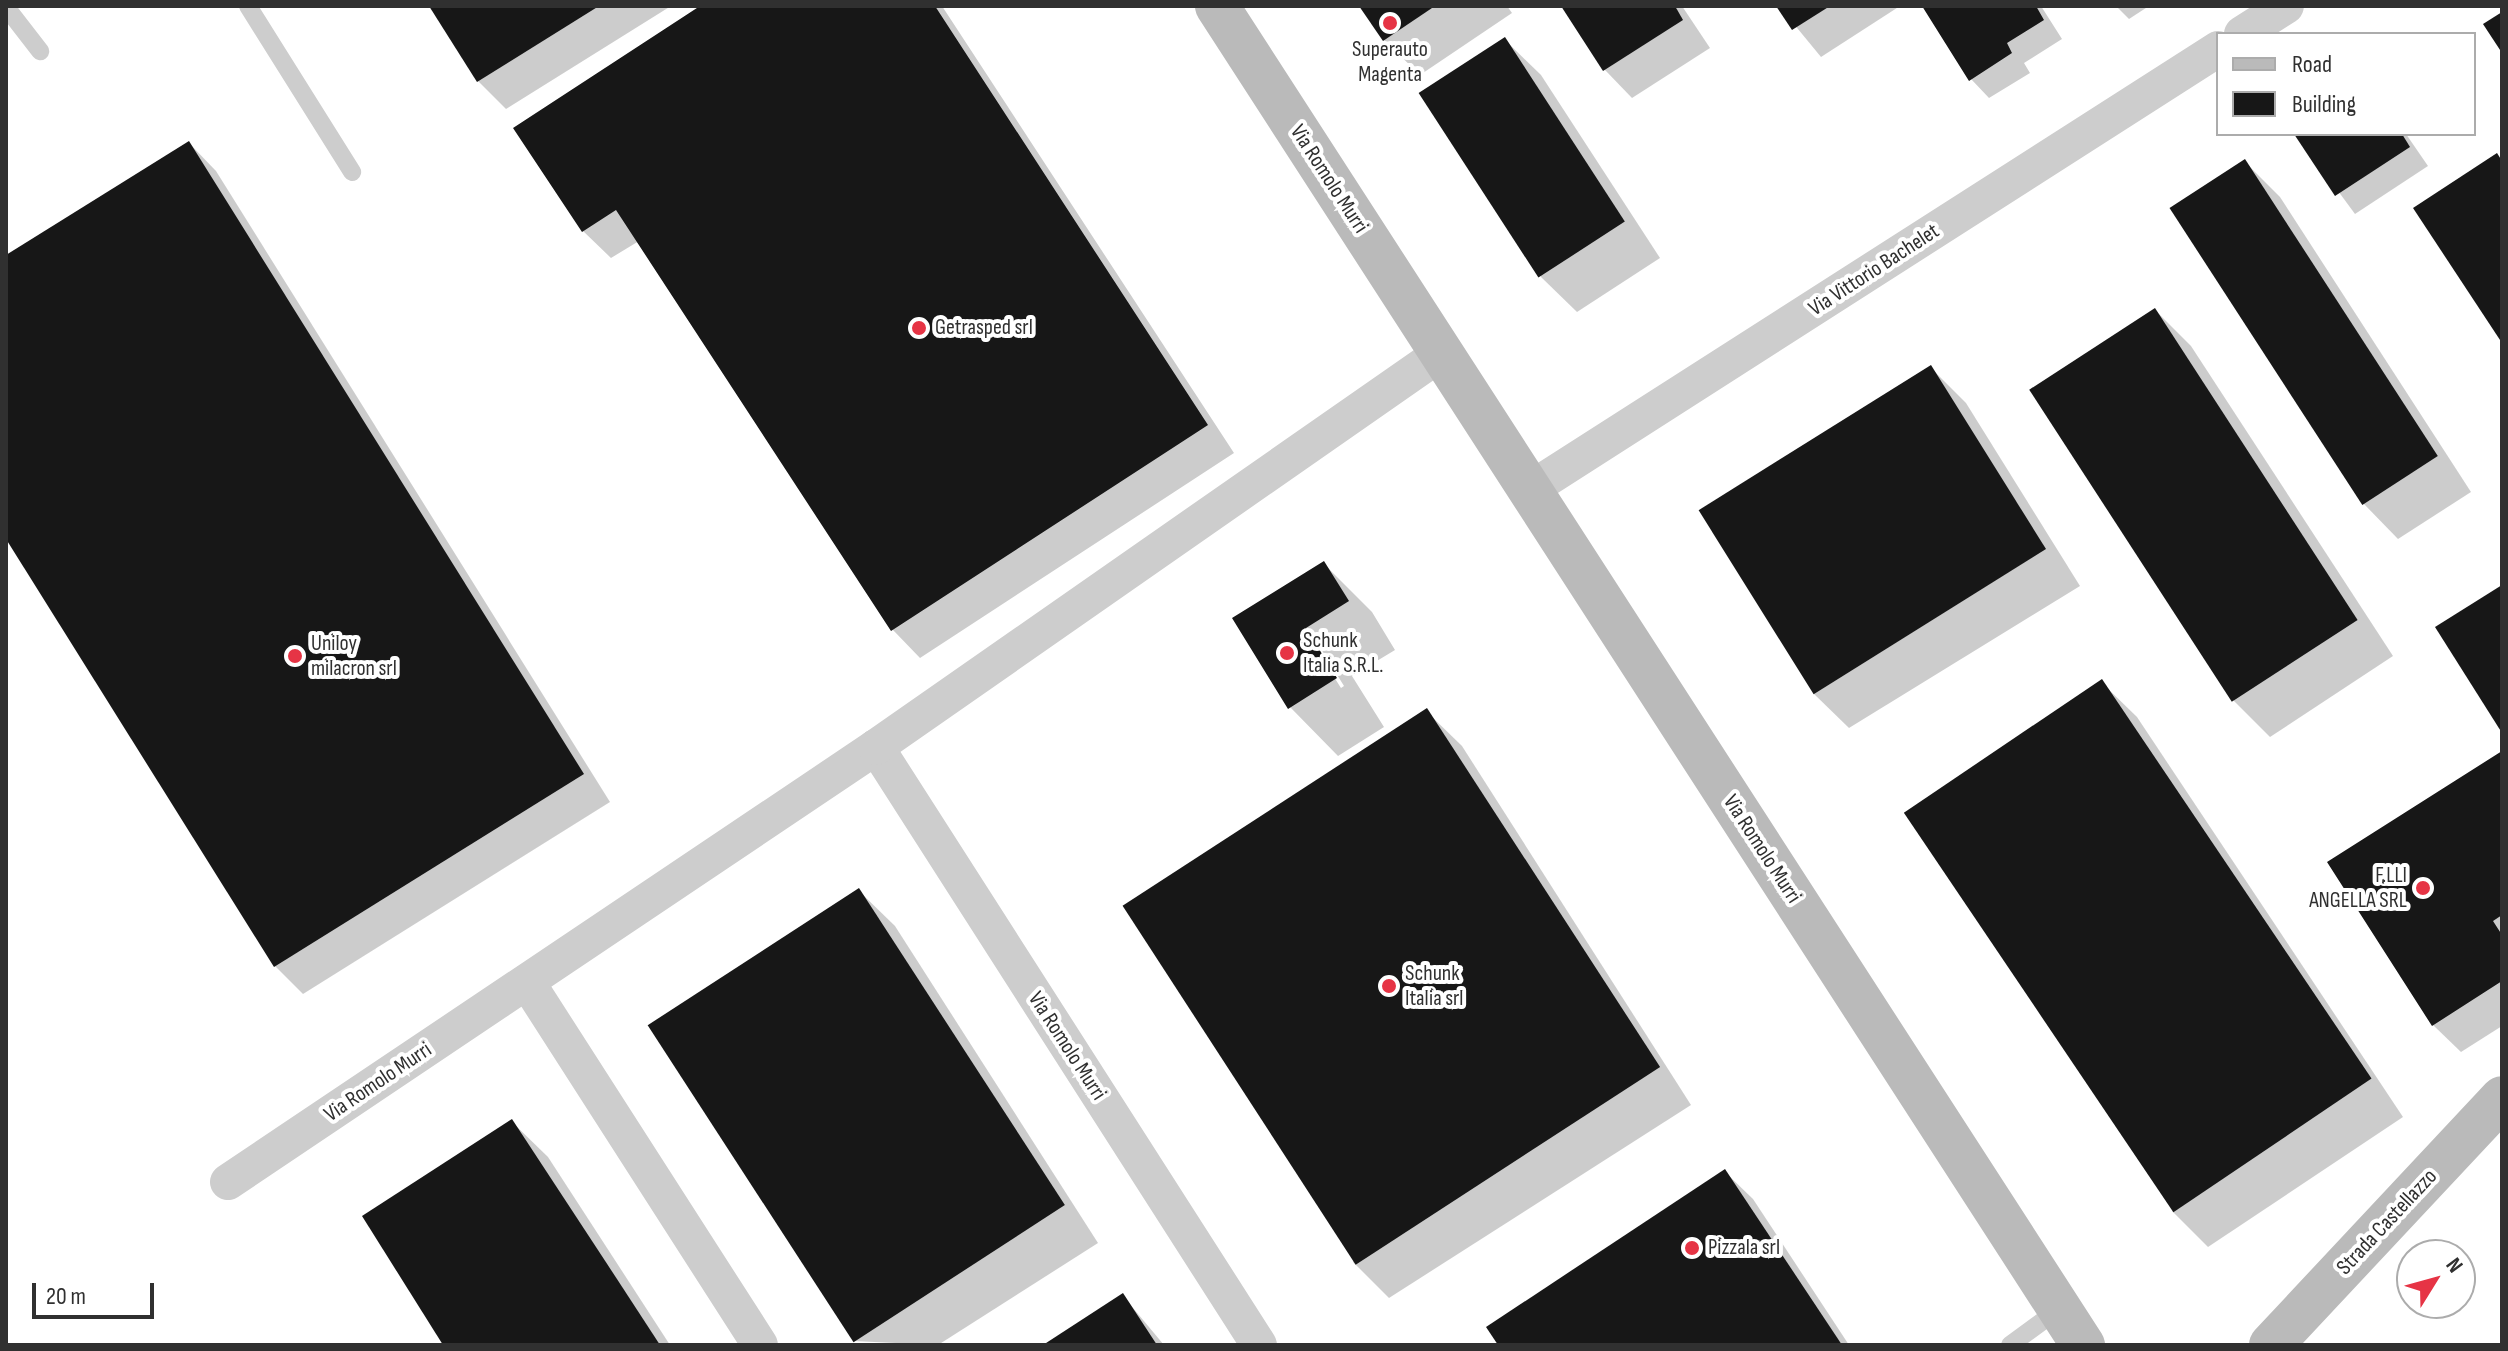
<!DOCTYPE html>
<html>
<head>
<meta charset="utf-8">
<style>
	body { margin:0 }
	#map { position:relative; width:2508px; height:1351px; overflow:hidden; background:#fff; font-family:"Sofia Sans Condensed",sans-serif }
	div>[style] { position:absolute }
	.shadow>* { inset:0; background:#0003 }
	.building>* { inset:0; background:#171717; transform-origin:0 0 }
	.lane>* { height:18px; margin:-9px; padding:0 9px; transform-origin:9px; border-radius:9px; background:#cdcdcd }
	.street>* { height:36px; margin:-18px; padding:0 18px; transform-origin:18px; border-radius:18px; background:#cdcdcd }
	.secondary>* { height:44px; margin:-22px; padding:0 22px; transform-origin:22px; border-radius:22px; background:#bababa }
	.dots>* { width:22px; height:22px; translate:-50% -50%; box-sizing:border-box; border:4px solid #fff; border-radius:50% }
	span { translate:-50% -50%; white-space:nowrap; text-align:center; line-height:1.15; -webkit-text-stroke:8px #fff; paint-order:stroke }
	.poi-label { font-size:22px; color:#303030 }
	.left { translate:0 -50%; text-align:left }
	.right { translate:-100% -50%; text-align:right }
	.street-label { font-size:22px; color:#303030 }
	.frame { position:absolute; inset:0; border:8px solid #303030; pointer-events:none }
	.legend { position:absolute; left:2216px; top:32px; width:260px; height:104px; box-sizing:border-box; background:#fff; border:2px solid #acacac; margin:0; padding:10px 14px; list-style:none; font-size:24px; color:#303030 }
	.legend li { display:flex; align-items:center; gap:16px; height:40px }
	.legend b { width:40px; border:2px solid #acacac }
	.north { position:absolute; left:2396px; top:1239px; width:80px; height:80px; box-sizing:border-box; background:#fff; border:2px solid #acacac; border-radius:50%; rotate:53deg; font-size:22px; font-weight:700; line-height:32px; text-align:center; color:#303030 }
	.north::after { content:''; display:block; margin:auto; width:28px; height:36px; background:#e63445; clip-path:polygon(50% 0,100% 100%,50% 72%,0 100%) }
	.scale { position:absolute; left:32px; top:1283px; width:122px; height:36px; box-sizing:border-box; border:4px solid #303030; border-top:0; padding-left:10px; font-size:24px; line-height:28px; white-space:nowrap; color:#303030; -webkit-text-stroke:6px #fff; paint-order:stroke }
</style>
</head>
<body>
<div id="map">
	<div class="shadow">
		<i style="clip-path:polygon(432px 6px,671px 6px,506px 109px,478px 81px)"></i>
		<i style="clip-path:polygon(704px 6px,942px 6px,1234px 453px,920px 658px,893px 630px,639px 241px,611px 258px,583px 231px)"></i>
		<i style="clip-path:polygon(1362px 6px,1507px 6px,1512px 13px,1420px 75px,1384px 40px)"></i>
		<i style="clip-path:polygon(1563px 6px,1682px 6px,1710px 48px,1632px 98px,1605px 70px)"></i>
		<i style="clip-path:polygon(1779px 6px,1900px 6px,1821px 57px)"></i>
		<i style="clip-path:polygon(1924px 6px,2041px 6px,2062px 39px,2024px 63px,2030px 73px,1989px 98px,1971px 79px)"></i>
		<i style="clip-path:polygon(2116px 6px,2149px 6px,2129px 19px)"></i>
		<i style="clip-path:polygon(1505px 40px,1541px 75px,1660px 258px,1577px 312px,1541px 277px)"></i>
		<i style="clip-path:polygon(2296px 134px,2406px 134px,2428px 166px,2355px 214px)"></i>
		<i style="clip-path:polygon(189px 143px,216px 171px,610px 802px,303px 994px,275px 966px,6px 535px,6px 257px)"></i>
		<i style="clip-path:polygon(2244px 161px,2280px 197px,2471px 492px,2398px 539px,2363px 503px)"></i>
		<i style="clip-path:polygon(2155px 310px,2191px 346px,2393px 656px,2270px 737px,2234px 701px)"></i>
		<i style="clip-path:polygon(1931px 368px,1966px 403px,2080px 586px,1849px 728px,1813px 693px)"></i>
		<i style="clip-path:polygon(evenodd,1324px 564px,1372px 612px,1395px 650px,1352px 676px,1384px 727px,1338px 756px,1290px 707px,1235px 619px,1324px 564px,1313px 644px,1318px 644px,1344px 686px,1341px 688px,1313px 644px)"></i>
		<i style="clip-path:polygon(2101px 682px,2137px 717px,2403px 1117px,2208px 1247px,2172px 1211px)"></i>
		<i style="clip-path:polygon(1426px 711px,1462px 746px,1691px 1105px,1389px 1298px,1353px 1262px)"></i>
		<i style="clip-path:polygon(2502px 753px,2502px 1026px,2461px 1052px,2433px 1025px)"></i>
		<i style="clip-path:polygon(859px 891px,895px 926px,1098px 1243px,938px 1345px,853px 1341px)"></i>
		<i style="clip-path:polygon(512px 1122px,548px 1157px,670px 1345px,447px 1345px)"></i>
		<i style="clip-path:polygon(1725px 1172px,1753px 1199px,1849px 1345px,1500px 1345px)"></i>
		<i style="clip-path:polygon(1123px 1296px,1164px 1345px,1045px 1345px)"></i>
	</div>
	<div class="building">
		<i style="clip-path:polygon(429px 6px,599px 6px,477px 82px)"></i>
		<i style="clip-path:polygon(700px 6px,935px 6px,1208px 425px,891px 631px,616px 210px,582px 232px,513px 128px)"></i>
		<i style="clip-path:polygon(1359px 6px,1435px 6px,1383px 41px)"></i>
		<i style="clip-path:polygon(1561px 6px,1675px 6px,1683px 20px,1603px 71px)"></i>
		<i style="clip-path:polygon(1776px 6px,1830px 6px,1792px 30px)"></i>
		<i style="clip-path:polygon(1922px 6px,2036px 6px,2044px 20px,2007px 43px,2012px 53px,1969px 81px)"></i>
		<i style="clip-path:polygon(2502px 12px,2502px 53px,2483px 24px)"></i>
		<i style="left:1505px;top:37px;width:220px;height:103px;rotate:57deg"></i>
		<i style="clip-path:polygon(2294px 134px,2402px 134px,2410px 147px,2335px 196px)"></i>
		<i style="clip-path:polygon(189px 141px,584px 774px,274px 967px,6px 539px,6px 255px)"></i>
		<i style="clip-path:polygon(2497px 153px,2502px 161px,2502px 343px,2413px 208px)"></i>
		<i style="left:2245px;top:159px;width:354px;height:90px;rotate:57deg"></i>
		<i style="left:2155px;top:308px;width:372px;height:150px;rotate:57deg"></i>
		<i style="left:1931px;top:365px;width:217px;height:274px;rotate:58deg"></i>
		<i style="clip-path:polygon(1324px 561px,1349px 601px,1306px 628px,1337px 678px,1288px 709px,1232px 618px)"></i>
		<i style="clip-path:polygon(2502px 585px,2502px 733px,2435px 627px)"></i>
		<i style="left:2102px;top:679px;width:482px;height:239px;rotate:56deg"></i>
		<i style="left:1427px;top:708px;width:428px;height:363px;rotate:57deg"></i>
		<i style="clip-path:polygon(2502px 751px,2502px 915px,2493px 921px,2502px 935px,2502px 981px,2432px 1026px,2327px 862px)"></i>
		<i style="left:859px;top:888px;width:378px;height:252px;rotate:57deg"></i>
		<i style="clip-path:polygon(512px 1119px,615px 1276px,660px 1345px,443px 1345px,362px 1216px)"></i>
		<i style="clip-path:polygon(1725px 1169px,1842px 1345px,1498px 1345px,1486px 1327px)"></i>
		<i style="clip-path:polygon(1123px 1293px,1157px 1345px,1043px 1345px)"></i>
	</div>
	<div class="lane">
		<i style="left:248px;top:6px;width:196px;rotate:57.9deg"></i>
		<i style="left:6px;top:7px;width:56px;rotate:52.3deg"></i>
		<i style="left:2010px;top:1345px;width:61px;rotate:-36.3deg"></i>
	</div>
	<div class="street">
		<i style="left:2242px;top:34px;width:52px;rotate:-32.5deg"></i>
		<i style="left:1529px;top:490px;width:818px;rotate:-32.62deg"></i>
		<i style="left:876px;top:747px;width:710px;rotate:57.36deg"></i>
		<i style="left:527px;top:982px;width:431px;rotate:57.3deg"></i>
		<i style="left:228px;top:1182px;width:780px;rotate:-33.87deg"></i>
		<i style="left:876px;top:747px;width:689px;rotate:-34.89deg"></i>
	</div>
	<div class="secondary">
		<i style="left:1217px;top:6px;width:1595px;rotate:57.11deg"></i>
		<i style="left:2271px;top:1345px;width:338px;rotate:-46.9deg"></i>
	</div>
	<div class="dots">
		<i style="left:1390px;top:23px;background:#e63445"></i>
		<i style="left:919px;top:328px;background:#e63445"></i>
		<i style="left:1287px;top:653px;background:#e63445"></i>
		<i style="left:295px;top:656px;background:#e63445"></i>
		<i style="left:2423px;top:888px;background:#e63445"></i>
		<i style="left:1389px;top:986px;background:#e63445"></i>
		<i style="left:1692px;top:1248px;background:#e63445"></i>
	</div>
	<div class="poi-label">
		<span style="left:1390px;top:62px">Superauto<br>Magenta</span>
		<span class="left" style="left:935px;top:328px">Getrasped srl</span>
		<span class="left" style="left:1303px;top:653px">Schunk<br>Italia S.R.L.</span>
		<span class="left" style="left:311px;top:656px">Uniloy<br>milacron srl</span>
		<span class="right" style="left:2407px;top:888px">F.LLI<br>ANGELLA SRL</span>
		<span class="left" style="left:1405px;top:986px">Schunk<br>Italia srl</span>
		<span class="left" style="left:1708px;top:1248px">Pizzala srl</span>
	</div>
	<div class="street-label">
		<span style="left:1329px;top:179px;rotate:57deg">Via Romolo Murri</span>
		<span style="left:1874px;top:270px;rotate:-33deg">Via Vittorio Bachelet</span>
		<span style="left:1762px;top:849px;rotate:57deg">Via Romolo Murri</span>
		<span style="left:1067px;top:1046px;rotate:57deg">Via Romolo Murri</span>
		<span style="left:378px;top:1082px;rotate:-34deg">Via Romolo Murri</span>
		<span style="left:2387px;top:1222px;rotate:-47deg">Strada Castellazzo</span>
	</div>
	<div class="frame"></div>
	<ul class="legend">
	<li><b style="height:10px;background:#bababa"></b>Road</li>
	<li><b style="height:22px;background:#171717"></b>Building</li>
	</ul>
	<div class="north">N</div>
	<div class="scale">20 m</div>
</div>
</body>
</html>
